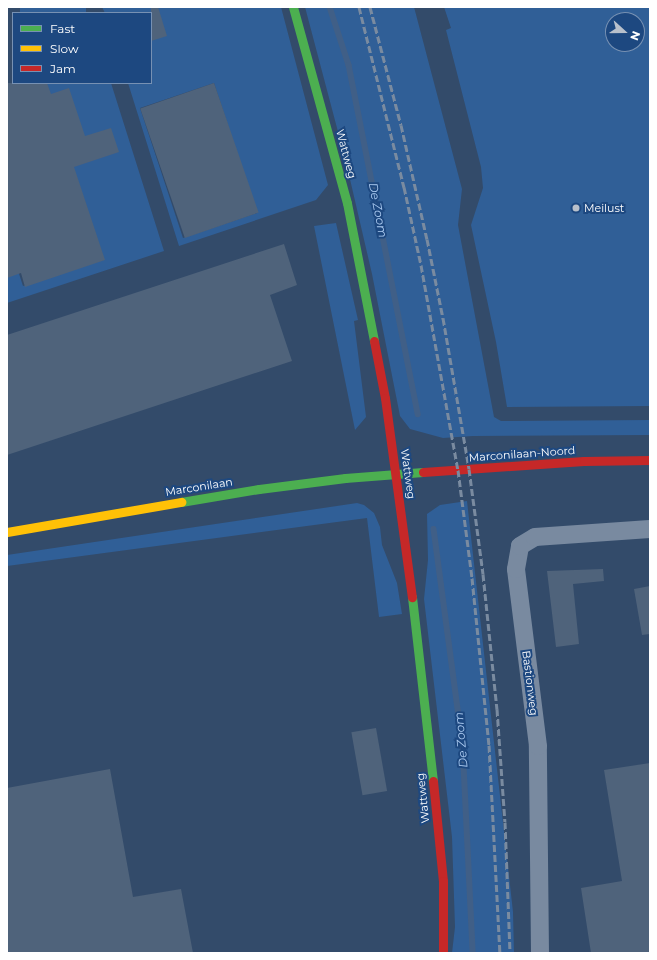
<!DOCTYPE html>
<html>
<head>
<meta charset="utf-8">
<style>
	body { margin:0 }
	#map { position:relative; width:657px; height:960px; overflow:hidden; background:#334b6a; font-family:Montserrat,sans-serif }
	div>[style] { position:absolute }
	.green>* { inset:0; background:#305f97; transform-origin:0 0 }
	.stream>* { height:5.5px; margin:-2.75px; padding:0 2.75px; transform-origin:2.75px; border-radius:2.75px; background:#405f87 }
	.building>* { inset:0; background:#4f637b; transform-origin:0 0 }
	.street>* { height:18px; margin:-9px; padding:0 9px; transform-origin:9px; border-radius:9px; background:#798aa0 }
	.fast>* { height:9px; margin:-4.5px; padding:0 4.5px; transform-origin:4.5px; border-radius:4.5px; background:#4caf50 }
	.slow>* { height:9px; margin:-4.5px; padding:0 4.5px; transform-origin:4.5px; border-radius:4.5px; background:#ffc107 }
	.jam>* { height:9px; margin:-4.5px; padding:0 4.5px; transform-origin:4.5px; border-radius:4.5px; background:#c62828 }
	.rail>* { height:3px; margin-top:-1.5px; transform-origin:0; background:repeating-linear-gradient(90deg,#7a8ba0 0 7px,transparent 0 10px) }
	.dots>* { width:11px; height:11px; translate:-50% -50%; box-sizing:border-box; border:2px solid #1d4880; border-radius:50% }
	span { translate:-50% -50%; white-space:nowrap; text-align:center; line-height:1.15; -webkit-text-stroke:4px #1d4880; paint-order:stroke }
	.street-label { font-size:11px; color:#fff }
	.poi-label { font-size:11px; color:#fff }
	.left { translate:0 -50%; text-align:left }
	.water-label { font-size:12px; color:#accbf1; font-style:italic }
	.frame { position:absolute; inset:0; border:8px solid #fff; pointer-events:none }
	.legend { position:absolute; left:12px; top:12px; width:140px; height:72px; box-sizing:border-box; background:#1d4880; border:1px solid #7791b3; margin:0; padding:5px 7px; list-style:none; font-size:12px; color:#fff }
	.legend li { display:flex; align-items:center; gap:8px; height:20px }
	.legend b { width:20px; border:1px solid #7791b3 }
	.north { position:absolute; left:605px; top:12px; width:40px; height:40px; box-sizing:border-box; background:#1d4880; border:1px solid #7791b3; border-radius:50%; rotate:111deg; font-size:11px; font-weight:700; line-height:16px; text-align:center; color:#fff }
	.north::after { content:''; display:block; margin:auto; width:14px; height:18px; background:#b8c0cb; clip-path:polygon(50% 0,100% 100%,50% 72%,0 100%) }
</style>
</head>
<body>
<div id="map">
	<div class="green">
		<i style="left:20px;top:7px;width:66px;height:6px"></i>
		<i style="clip-path:polygon(evenodd,102px 7px,281px 7px,328px 185px,316px 200px,179px 246px,128px 83px,151px 83px,151px 13px,105px 13px,102px 7px,214px 83px,257px 213px,183px 238px,140px 108px,214px 83px)"></i>
		<i style="clip-path:polygon(305px 7px,414px 7px,462px 189px,458px 225px,494px 417px,501px 421px,650px 420px,650px 435px,473px 436px,443px 438px,410px 429px,400px 416px,372px 274px,346px 162px)"></i>
		<i style="clip-path:polygon(evenodd,444px 7px,650px 7px,650px 406px,507px 407px,496px 342px,471px 225px,483px 188px,481px 167px,446px 30px,451px 28px,444px 7px,613px 20px,637px 20px,637px 44px,613px 44px,613px 20px)"></i>
		<i style="clip-path:polygon(45px 83px,111px 83px,164px 251px,7px 303px,7px 237px,23px 286px,103px 260px)"></i>
		<i style="clip-path:polygon(336px 223px,358px 320px,354px 321px,366px 417px,355px 430px,314px 226px)"></i>
		<i style="clip-path:polygon(467px 501px,513px 912px,514px 953px,452px 953px,455px 927px,452px 837px,424px 599px,428px 560px,427px 514px,440px 505px)"></i>
		<i style="clip-path:polygon(357px 503px,364px 505px,374px 513px,380px 527px,382px 545px,397px 583px,402px 614px,379px 617px,367px 518px,7px 566px,7px 555px)"></i>
	</div>
	<div class="stream">
		<i style="left:330px;top:7px;width:61px;rotate:71.9deg"></i>
		<i style="left:349px;top:65px;width:356px;rotate:78.8deg"></i>
		<i style="left:434px;top:529px;width:218px;rotate:82.4deg"></i>
		<i style="left:463px;top:745px;width:208px;rotate:87.2deg"></i>
	</div>
	<div class="building">
		<i style="clip-path:polygon(151px 7px,158px 7px,167px 36px,151px 41px)"></i>
		<i style="clip-path:polygon(7px 83px,47px 83px,51px 94px,69px 88px,85px 136px,111px 128px,119px 152px,74px 167px,105px 260px,25px 287px,21px 273px,7px 278px)"></i>
		<i style="left:214px;top:83px;width:137px;height:78px;rotate:71deg"></i>
		<i style="clip-path:polygon(284px 244px,297px 285px,270px 295px,292px 361px,7px 455px,7px 335px)"></i>
		<i style="clip-path:polygon(603px 569px,604px 581px,573px 584px,579px 644px,556px 647px,547px 571px)"></i>
		<i style="clip-path:polygon(650px 586px,650px 634px,642px 635px,634px 589px)"></i>
		<i style="left:376px;top:728px;width:64px;height:25px;rotate:80deg"></i>
		<i style="clip-path:polygon(650px 763px,650px 953px,591px 953px,581px 888px,622px 881px,604px 770px)"></i>
		<i style="clip-path:polygon(110px 769px,133px 897px,181px 889px,193px 953px,7px 953px,7px 788px)"></i>
	</div>
	<div class="street">
		<i style="left:540px;top:953px;width:207px;rotate:-90.6deg"></i>
		<i style="left:538px;top:746px;width:178px;rotate:-97.1deg"></i>
		<i style="left:516px;top:569px;width:23px;rotate:-80deg"></i>
		<i style="left:520px;top:546px;width:17px;rotate:-31deg"></i>
		<i style="left:535px;top:537px;width:115px;rotate:-4deg"></i>
	</div>
	<div class="fast">
		<i style="left:293px;top:7px;width:203px;rotate:74.6deg"></i>
		<i style="left:347px;top:203px;width:141px;rotate:78.9deg"></i>
		<i style="left:181px;top:502px;width:79px;rotate:-9.5deg"></i>
		<i style="left:259px;top:489px;width:87px;rotate:-7.3deg"></i>
		<i style="left:345px;top:478px;width:78px;rotate:-4.4deg"></i>
		<i style="left:412px;top:597px;width:185px;rotate:83.5deg"></i>
	</div>
	<div class="slow">
		<i style="left:7px;top:532px;width:177px;rotate:-9.8deg"></i>
	</div>
	<div class="jam">
		<i style="left:374px;top:341px;width:58px;rotate:79.1deg"></i>
		<i style="left:385px;top:398px;width:201px;rotate:82.3deg"></i>
		<i style="left:423px;top:472px;width:161px;rotate:-3.9deg"></i>
		<i style="left:584px;top:461px;width:66px;rotate:-0.9deg"></i>
		<i style="left:433px;top:781px;width:100px;rotate:84.3deg"></i>
		<i style="left:443px;top:881px;width:72px;rotate:90deg"></i>
	</div>
	<div class="rail">
		<i style="left:359px;top:7px;width:186px;rotate:76deg"></i>
		<i style="left:404px;top:187px;width:80px;rotate:77.7deg"></i>
		<i style="left:421px;top:265px;width:208px;rotate:79.8deg"></i>
		<i style="left:458px;top:470px;width:109px;rotate:82.6deg"></i>
		<i style="left:472px;top:578px;width:168px;rotate:84.2deg"></i>
		<i style="left:489px;top:745px;width:208px;rotate:87deg"></i>
		<i style="left:370px;top:7px;width:122px;rotate:75.3deg"></i>
		<i style="left:401px;top:125px;width:117px;rotate:77.2deg"></i>
		<i style="left:427px;top:239px;width:81px;rotate:78.6deg"></i>
		<i style="left:443px;top:318px;width:153px;rotate:80.2deg"></i>
		<i style="left:469px;top:469px;width:106px;rotate:82.4deg"></i>
		<i style="left:483px;top:574px;width:136px;rotate:84.1deg"></i>
		<i style="left:497px;top:709px;width:113px;rotate:86deg"></i>
		<i style="left:505px;top:822px;width:131px;rotate:87.8deg"></i>
	</div>
	<div class="dots">
		<i style="left:576px;top:208px;background:#b8c0cb"></i>
	</div>
	<div class="street-label">
		<span style="left:346px;top:154px;rotate:75deg">Wattweg</span>
		<span style="left:522px;top:454px;rotate:-4deg">Marconilaan-Noord</span>
		<span style="left:408px;top:474px;rotate:82deg">Wattweg</span>
		<span style="left:199px;top:487px;rotate:-9deg">Marconilaan</span>
		<span style="left:530px;top:683px;rotate:83deg">Bastionweg</span>
		<span style="left:423px;top:798px;rotate:-96deg">Wattweg</span>
	</div>
	<div class="poi-label">
		<span class="left" style="left:584px;top:208px">Meilust</span>
	</div>
	<div class="water-label">
		<span style="left:378px;top:210px;rotate:79deg">De Zoom</span>
		<span style="left:461px;top:740px;rotate:-95deg">De Zoom</span>
	</div>
	<div class="frame"></div>
	<ul class="legend">
	<li><b style="height:5px;background:#4caf50"></b>Fast</li>
	<li><b style="height:5px;background:#ffc107"></b>Slow</li>
	<li><b style="height:5px;background:#c62828"></b>Jam</li>
	</ul>
	<div class="north">N</div>
</div>
</body>
</html>
